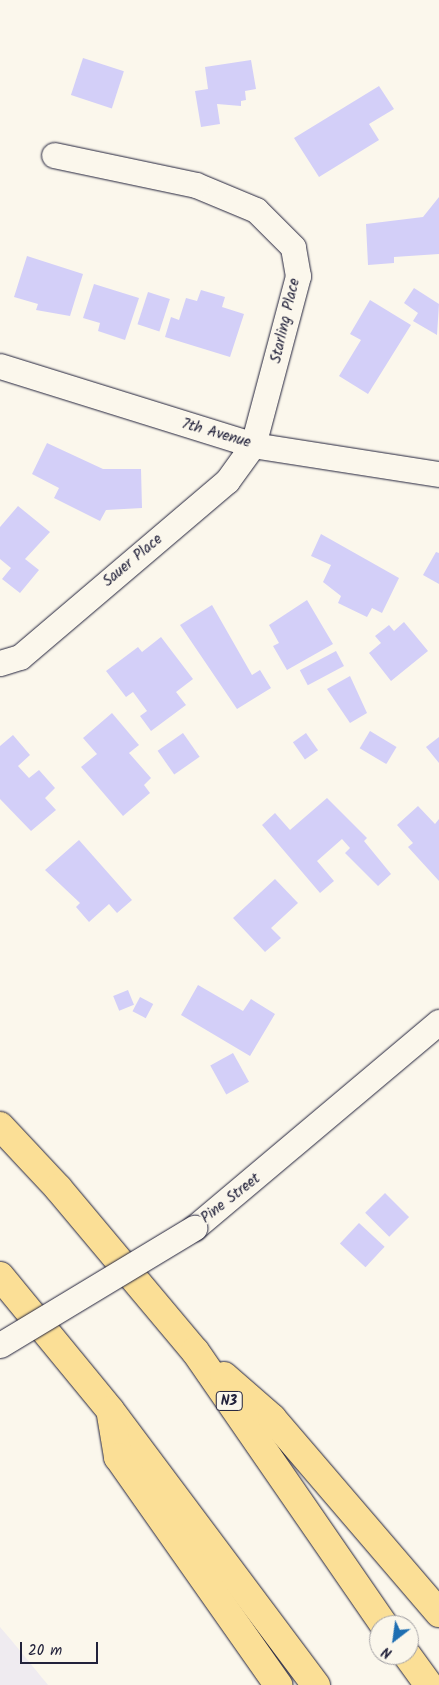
<!DOCTYPE html>
<html>
<head>
<meta charset="utf-8">
<style>
	body { margin:0 }
	#map { position:relative; width:439px; height:1685px; overflow:hidden; background:#fbf7ec; font-family:Kalam,sans-serif }
	div>[style] { position:absolute }
	.built>* { inset:0; background:#efebf0 }
	.building>* { inset:0; background:#d3cff8; transform-origin:0 0 }
	.roads { filter:drop-shadow(0 0 1px #22223b) drop-shadow(0 0 1px #22223b) }
	.minor>* { height:25px; margin:-12.5px; padding:0 12.5px; transform-origin:12.5px; border-radius:12.5px; background:#fbf7ec }
	.motorway>* { height:28px; margin:-14px; padding:0 14px; transform-origin:14px; border-radius:14px; background:#fbdf96 }
	.bridges { filter:drop-shadow(0 0 1px #22223b) drop-shadow(0 0 1px #22223b) }
	.minor-bridge>* { height:25px; margin:-12.5px; padding:0 12.5px; transform-origin:12.5px; border-radius:12.5px; background:#fbf7ec }
	span { translate:-50% -50%; white-space:nowrap; text-align:center; line-height:1.15; -webkit-text-stroke:4px #fbf7ec; paint-order:stroke }
	.shield-label span { padding:1px 4px; background:#fbf7ec; border:1px solid; border-radius:4px; -webkit-text-stroke-width:0 }
	.shield-label { font-size:14px; color:#22223b; font-weight:700 }
	.street-label { font-size:15px; color:#22223b }
	.north { position:absolute; left:369px; top:1615px; width:50px; height:50px; box-sizing:border-box; background:#fbf7ec; border:1px solid #a4a2a5; border-radius:50%; rotate:210deg; font-size:14px; font-weight:700; line-height:20px; text-align:center; color:#22223b }
	.north::after { content:''; display:block; margin:auto; width:18px; height:22px; background:#1f6fb2; clip-path:polygon(50% 0,100% 100%,50% 72%,0 100%) }
	.scale { position:absolute; left:20px; top:1642px; width:78px; height:22px; box-sizing:border-box; border:2px solid #22223b; border-top:0; padding-left:6px; font-size:15px; line-height:18px; white-space:nowrap; color:#22223b; -webkit-text-stroke:4px #fbf7ec; paint-order:stroke }
</style>
</head>
<body>
<div id="map">
	<div class="built">
		<i style="clip-path:polygon(0 1627px,12px 1641px,48px 1685px,0 1685px)"></i>
	</div>
	<div class="building">
		<i style="left:83px;top:58px;width:43px;height:39px;rotate:18deg"></i>
		<i style="clip-path:polygon(251px 60px,256px 89px,245px 91px,246px 100px,241px 101px,241px 106px,217px 104px,220px 124px,201px 127px,195px 91px,208px 89px,205px 67px)"></i>
		<i style="clip-path:polygon(379px 86px,394px 109px,369px 124px,379px 140px,319px 177px,294px 138px)"></i>
		<i style="clip-path:polygon(439px 197px,439px 254px,394px 257px,394px 263px,368px 265px,366px 224px,423px 217px)"></i>
		<i style="clip-path:polygon(27px 256px,83px 274px,70px 316px,36px 310px,38px 304px,14px 297px)"></i>
		<i style="clip-path:polygon(94px 284px,139px 298px,125px 340px,98px 331px,100px 323px,83px 318px)"></i>
		<i style="clip-path:polygon(414px 288px,439px 304px,437px 335px,413px 321px,418px 313px,404px 303px)"></i>
		<i style="clip-path:polygon(201px 290px,225px 297px,222px 307px,244px 314px,230px 357px,165px 337px,171px 317px,179px 320px,186px 298px,197px 301px)"></i>
		<i style="left:148px;top:292px;width:23px;height:34px;rotate:18deg"></i>
		<i style="clip-path:polygon(370px 300px,411px 325px,368px 394px,339px 376px,361px 340px,350px 334px)"></i>
		<i style="clip-path:polygon(47px 443px,103px 469px,141px 469px,142px 508px,106px 510px,100px 521px,54px 498px,59px 488px,32px 474px)"></i>
		<i style="clip-path:polygon(18px 506px,50px 532px,25px 559px,39px 570px,20px 593px,2px 579px,11px 568px,0 559px,0 527px)"></i>
		<i style="clip-path:polygon(321px 534px,399px 578px,382px 613px,372px 608px,367px 617px,338px 603px,341px 596px,323px 582px,331px 565px,311px 556px)"></i>
		<i style="clip-path:polygon(436px 552px,439px 553px,439px 584px,423px 575px)"></i>
		<i style="clip-path:polygon(307px 600px,333px 644px,287px 670px,273px 646px,279px 643px,269px 625px)"></i>
		<i style="clip-path:polygon(212px 605px,252px 675px,260px 670px,271px 688px,237px 709px,180px 625px)"></i>
		<i style="clip-path:polygon(404px 622px,428px 651px,391px 681px,369px 653px,381px 643px,375px 636px,389px 625px,394px 631px)"></i>
		<i style="clip-path:polygon(161px 637px,193px 679px,176px 692px,186px 705px,151px 731px,140px 716px,147px 711px,133px 692px,126px 697px,106px 671px,138px 647px,142px 652px)"></i>
		<i style="left:336px;top:651px;width:17px;height:41px;rotate:62deg"></i>
		<i style="clip-path:polygon(350px 676px,367px 713px,350px 723px,327px 689px)"></i>
		<i style="clip-path:polygon(112px 713px,139px 745px,129px 753px,151px 778px,144px 785px,150px 793px,123px 816px,81px 767px,97px 754px,83px 738px)"></i>
		<i style="left:370px;top:731px;width:31px;height:20px;rotate:31deg"></i>
		<i style="left:183px;top:733px;width:29px;height:31px;rotate:55deg"></i>
		<i style="left:306px;top:733px;width:21px;height:16px;rotate:55deg"></i>
		<i style="clip-path:polygon(13px 735px,30px 755px,18px 766px,29px 778px,39px 770px,55px 788px,45px 798px,56px 810px,31px 831px,0 799px,0 746px)"></i>
		<i style="clip-path:polygon(439px 737px,439px 763px,426px 747px)"></i>
		<i style="clip-path:polygon(327px 798px,367px 838px,364px 841px,391px 874px,378px 886px,345px 853px,350px 848px,342px 839px,317px 861px,334px 881px,320px 893px,262px 825px,275px 813px,290px 830px)"></i>
		<i style="clip-path:polygon(418px 806px,435px 824px,439px 819px,439px 881px,408px 847px,413px 843px,397px 825px)"></i>
		<i style="clip-path:polygon(79px 840px,132px 900px,117px 913px,109px 904px,89px 922px,76px 907px,80px 903px,45px 870px)"></i>
		<i style="clip-path:polygon(275px 879px,298px 903px,271px 928px,281px 938px,265px 952px,233px 918px)"></i>
		<i style="clip-path:polygon(198px 985px,243px 1011px,251px 999px,275px 1014px,250px 1056px,181px 1015px)"></i>
		<i style="left:128px;top:990px;width:16px;height:16px;rotate:68deg"></i>
		<i style="left:140px;top:997px;width:15px;height:16px;rotate:28deg"></i>
		<i style="left:233px;top:1053px;width:33px;height:26px;rotate:61deg"></i>
		<i style="left:385px;top:1193px;width:34px;height:28px;rotate:45deg"></i>
		<i style="left:359px;top:1223px;width:35px;height:28px;rotate:43deg"></i>
	</div>
	<div class="roads">
		<div class="minor">
			<i style="left:0;top:366px;width:265px;rotate:17.3deg"></i>
			<i style="left:253px;top:445px;width:188px;rotate:8.9deg"></i>
			<i style="left:0;top:663px;width:21px;rotate:-17deg"></i>
			<i style="left:20px;top:657px;width:272px;rotate:-40.4deg"></i>
			<i style="left:227px;top:481px;width:44px;rotate:-54.2deg"></i>
			<i style="left:253px;top:445px;width:175px;rotate:-75.1deg"></i>
			<i style="left:298px;top:276px;width:29px;rotate:-100deg"></i>
			<i style="left:293px;top:247px;width:52px;rotate:-135deg"></i>
			<i style="left:256px;top:210px;width:65px;rotate:-157.4deg"></i>
			<i style="left:196px;top:185px;width:145px;rotate:-168.1deg"></i>
			<i style="left:194px;top:1228px;width:320px;rotate:-40.1deg"></i>
		</div>
		<div class="motorway">
			<i style="left:0;top:1126px;width:85px;rotate:46.9deg"></i>
			<i style="left:58px;top:1188px;width:213px;rotate:50deg"></i>
			<i style="left:195px;top:1351px;width:333px;rotate:55.4deg"></i>
			<i style="left:0;top:1276px;width:173px;rotate:50.6deg"></i>
			<i style="left:110px;top:1410px;width:344px;rotate:53.2deg"></i>
			<i style="left:224px;top:1376px;width:64px;rotate:41.2deg"></i>
			<i style="left:272px;top:1418px;width:257px;rotate:49.4deg"></i>
			<i style="left:111px;top:1415px;width:43px;rotate:80.5deg"></i>
			<i style="left:118px;top:1457px;width:279px;rotate:54.9deg"></i>
			<i style="left:407px;top:1655px;width:37px;rotate:54deg"></i>
		</div>
	</div>
	<div class="bridges">
		<div class="minor-bridge">
			<i style="left:0;top:1345px;width:227px;rotate:-31.1deg"></i>
		</div>
	</div>
	<div class="shield-label">
		<span style="left:229px;top:1401px">N3</span>
	</div>
	<div class="street-label">
		<span style="left:286px;top:321px;rotate:-77deg">Starling Place</span>
		<span style="left:216px;top:434px;rotate:16deg">7th Avenue</span>
		<span style="left:133px;top:561px;rotate:-40deg">Sauer Place</span>
		<span style="left:231px;top:1199px;rotate:-38deg">Pine Street</span>
	</div>
	<div class="north">N</div>
	<div class="scale">20 m</div>
</div>
</body>
</html>
